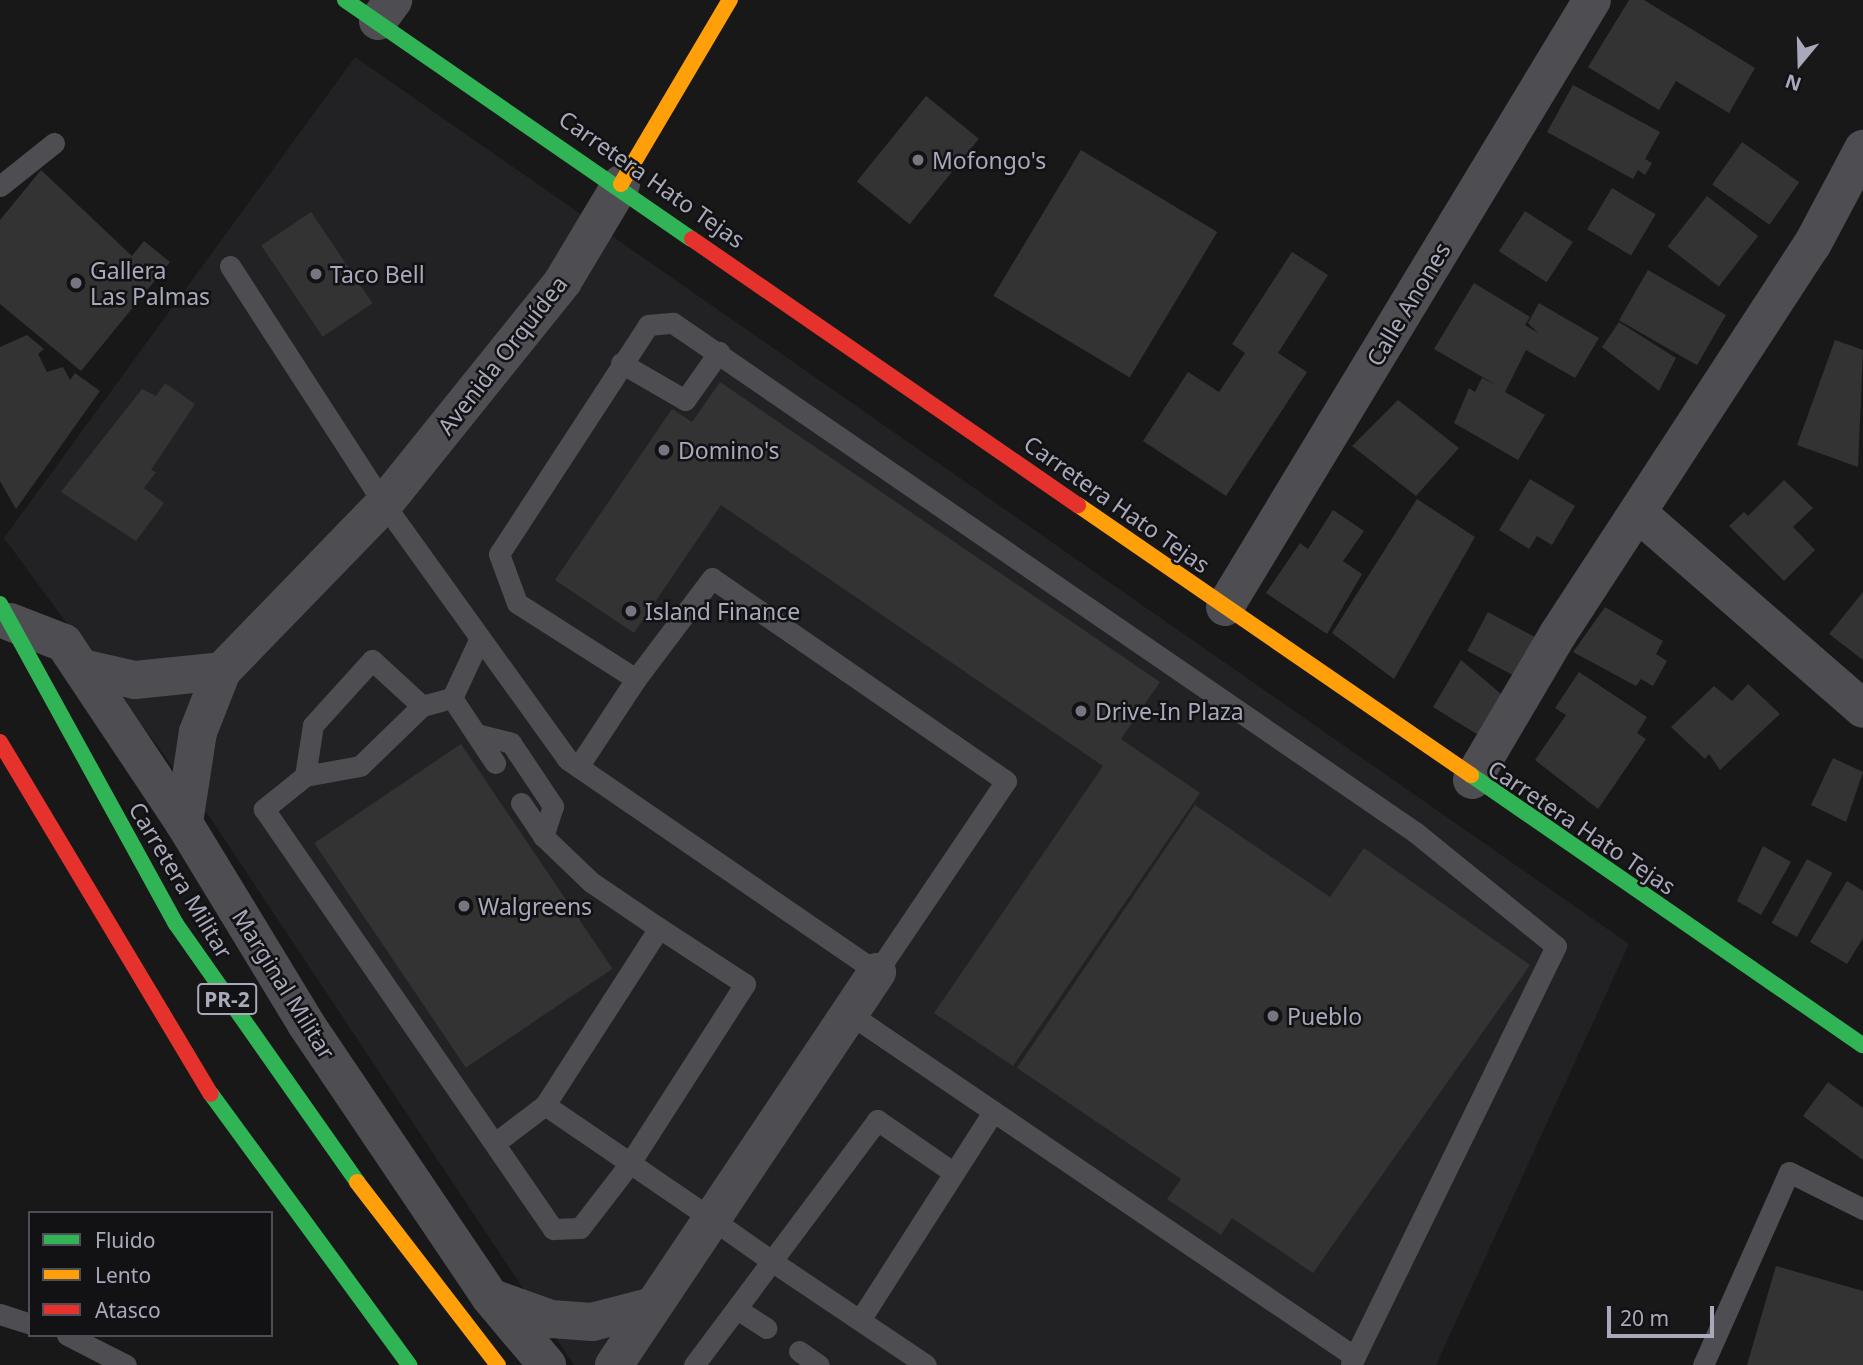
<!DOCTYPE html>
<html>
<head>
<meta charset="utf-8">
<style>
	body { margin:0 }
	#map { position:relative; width:1863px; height:1365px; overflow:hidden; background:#181818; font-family:"Noto Sans",sans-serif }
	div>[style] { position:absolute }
	.built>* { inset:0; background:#222224 }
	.building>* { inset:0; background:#333334; transform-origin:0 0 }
	.lane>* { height:21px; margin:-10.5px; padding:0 10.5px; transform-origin:10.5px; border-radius:10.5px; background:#4e4e52 }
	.street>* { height:38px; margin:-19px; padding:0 19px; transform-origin:19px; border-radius:19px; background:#4e4e52 }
	.fast>* { height:16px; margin:-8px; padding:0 8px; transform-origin:8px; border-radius:8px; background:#30b455 }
	.slow>* { height:16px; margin:-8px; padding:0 8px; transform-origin:8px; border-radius:8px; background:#ff9f0a }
	.jam>* { height:16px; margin:-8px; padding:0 8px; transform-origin:8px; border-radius:8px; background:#e5322d }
	.dots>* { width:19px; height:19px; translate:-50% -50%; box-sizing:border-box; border:4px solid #121214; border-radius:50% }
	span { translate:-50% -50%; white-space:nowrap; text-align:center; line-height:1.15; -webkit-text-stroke:5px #121214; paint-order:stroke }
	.shield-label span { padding:2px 5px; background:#121214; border:2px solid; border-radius:5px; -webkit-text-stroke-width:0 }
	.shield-label { font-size:21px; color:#a8a9ba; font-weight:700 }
	.poi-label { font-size:23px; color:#a8a9ba }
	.left { translate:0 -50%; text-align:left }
	.street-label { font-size:23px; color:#a8a9ba }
	.legend { position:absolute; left:28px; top:1211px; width:245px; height:126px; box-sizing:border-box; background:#121214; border:2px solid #4e4e56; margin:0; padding:9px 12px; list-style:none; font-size:21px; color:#a8a9ba }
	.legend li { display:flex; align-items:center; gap:14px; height:35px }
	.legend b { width:35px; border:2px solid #4e4e56 }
	.north { position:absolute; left:1765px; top:28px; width:70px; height:70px; -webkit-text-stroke:5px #121214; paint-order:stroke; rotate:199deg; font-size:19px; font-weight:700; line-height:28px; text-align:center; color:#a8a9ba }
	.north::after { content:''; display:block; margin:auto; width:24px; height:32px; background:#a8a9ba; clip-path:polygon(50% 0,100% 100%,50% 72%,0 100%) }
	.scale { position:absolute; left:1607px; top:1306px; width:107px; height:32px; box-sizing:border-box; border:4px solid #a8a9ba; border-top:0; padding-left:9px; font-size:21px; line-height:24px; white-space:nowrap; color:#a8a9ba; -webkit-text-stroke:5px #121214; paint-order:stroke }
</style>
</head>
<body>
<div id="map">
	<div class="built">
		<i style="clip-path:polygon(355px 57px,1629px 944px,1436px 1365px,574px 1365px,211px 819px,4px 538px)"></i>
	</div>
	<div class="building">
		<i style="clip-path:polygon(1629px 0,1644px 0,1755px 68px,1729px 113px,1676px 81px,1659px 110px,1588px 67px)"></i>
		<i style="clip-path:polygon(1573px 85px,1660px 132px,1645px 159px,1652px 163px,1645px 175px,1638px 170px,1633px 179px,1547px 132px)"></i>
		<i style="left:926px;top:96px;width:68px;height:110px;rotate:39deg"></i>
		<i style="left:1742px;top:142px;width:70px;height:52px;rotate:35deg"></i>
		<i style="left:1081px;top:150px;width:159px;height:170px;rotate:31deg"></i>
		<i style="clip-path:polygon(41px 170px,132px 256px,144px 241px,170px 262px,81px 371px,0 304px,0 220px)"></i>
		<i style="left:1612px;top:188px;width:51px;height:48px;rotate:31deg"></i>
		<i style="left:1707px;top:196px;width:65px;height:64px;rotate:38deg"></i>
		<i style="left:1525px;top:211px;width:57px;height:48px;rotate:33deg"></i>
		<i style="left:311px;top:212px;width:110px;height:60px;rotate:56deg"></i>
		<i style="clip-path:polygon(1292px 252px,1328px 275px,1278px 353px,1307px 372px,1226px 496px,1143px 441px,1188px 372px,1219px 392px,1245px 353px,1232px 344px)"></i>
		<i style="left:1648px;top:270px;width:90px;height:58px;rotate:30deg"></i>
		<i style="clip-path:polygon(1474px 283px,1530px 317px,1525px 325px,1538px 333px,1528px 323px,1539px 303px,1599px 338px,1575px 378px,1526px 350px,1505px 392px,1545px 415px,1518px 460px,1454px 423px,1469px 388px,1475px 392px,1482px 378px,1498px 386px,1434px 349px)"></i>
		<i style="clip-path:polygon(1619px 322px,1676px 358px,1659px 391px,1602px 347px)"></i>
		<i style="clip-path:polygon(27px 335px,44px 349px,38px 354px,47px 372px,63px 367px,70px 380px,75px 373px,100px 391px,16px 509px,0 481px,0 347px)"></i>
		<i style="clip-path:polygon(1835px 340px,1863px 350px,1858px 467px,1797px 445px)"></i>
		<i style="clip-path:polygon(720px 382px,1160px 682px,1121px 739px,1200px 793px,1013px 1066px,934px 1013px,1103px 766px,721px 505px,634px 633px,555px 580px,672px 409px,692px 422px)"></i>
		<i style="clip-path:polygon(165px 383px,195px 404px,151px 470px,156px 472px,144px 488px,164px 503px,136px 541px,61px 492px,142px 389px,156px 396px)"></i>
		<i style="clip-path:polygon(1398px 400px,1459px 448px,1416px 496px,1352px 446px)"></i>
		<i style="clip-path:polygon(1530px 479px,1575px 506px,1552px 545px,1537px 536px,1529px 549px,1499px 530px)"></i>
		<i style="clip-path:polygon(1784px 480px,1813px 508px,1793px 527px,1815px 550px,1784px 581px,1729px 526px,1744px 512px,1748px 516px)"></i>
		<i style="clip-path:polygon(1417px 499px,1475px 537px,1394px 679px,1332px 633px)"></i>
		<i style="clip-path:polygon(1333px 510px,1364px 531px,1343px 561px,1362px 574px,1327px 634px,1266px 593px,1300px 543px,1308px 549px)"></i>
		<i style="clip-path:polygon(1863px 592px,1863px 660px,1829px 634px)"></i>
		<i style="clip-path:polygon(1605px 607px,1663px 641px,1656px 654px,1667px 661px,1653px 686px,1641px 679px,1636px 686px,1573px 652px)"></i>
		<i style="left:1488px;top:612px;width:55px;height:44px;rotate:28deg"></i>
		<i style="clip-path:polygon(1461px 660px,1507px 699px,1483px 738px,1433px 707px)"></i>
		<i style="clip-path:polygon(1579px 672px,1647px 717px,1637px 733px,1646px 739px,1598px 809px,1535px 760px,1566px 715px,1555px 708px)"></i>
		<i style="clip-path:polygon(1748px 684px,1780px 714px,1720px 770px,1709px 754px,1705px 759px,1671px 727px,1714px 686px,1732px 701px)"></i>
		<i style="left:461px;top:744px;width:271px;height:177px;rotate:56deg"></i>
		<i style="clip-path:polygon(1833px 758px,1863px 772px,1846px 822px,1811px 805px)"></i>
		<i style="clip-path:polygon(1195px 805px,1330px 897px,1364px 848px,1530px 965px,1313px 1273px,1232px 1218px,1221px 1235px,1167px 1199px,1181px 1179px,1017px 1068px)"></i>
		<i style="clip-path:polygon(1763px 846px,1791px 862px,1761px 915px,1737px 901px)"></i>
		<i style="left:1807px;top:859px;width:29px;height:73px;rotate:29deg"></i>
		<i style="clip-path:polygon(1847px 881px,1863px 891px,1863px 938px,1847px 964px,1810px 942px)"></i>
		<i style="clip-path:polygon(1828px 1082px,1863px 1108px,1863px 1160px,1803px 1116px)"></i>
		<i style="clip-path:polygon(1776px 1266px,1863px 1291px,1863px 1365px,1747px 1365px)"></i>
	</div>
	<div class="lane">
		<i style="left:0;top:186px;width:69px;rotate:-38.5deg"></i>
		<i style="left:230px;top:266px;width:283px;rotate:57.1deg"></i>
		<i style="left:384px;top:504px;width:314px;rotate:54.3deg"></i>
		<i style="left:567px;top:759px;width:376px;rotate:34.5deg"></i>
		<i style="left:877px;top:972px;width:230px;rotate:-56deg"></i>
		<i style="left:1006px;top:781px;width:357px;rotate:-145.4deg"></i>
		<i style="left:712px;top:578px;width:126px;rotate:127deg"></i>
		<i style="left:621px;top:363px;width:74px;rotate:30deg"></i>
		<i style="left:685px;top:400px;width:59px;rotate:-54.7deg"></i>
		<i style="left:452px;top:698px;width:78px;rotate:56.5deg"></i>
		<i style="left:422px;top:706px;width:31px;rotate:-15deg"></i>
		<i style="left:452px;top:698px;width:66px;rotate:-65deg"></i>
		<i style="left:476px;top:734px;width:36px;rotate:14deg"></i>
		<i style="left:511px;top:743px;width:76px;rotate:56.3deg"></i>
		<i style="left:553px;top:806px;width:32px;rotate:108deg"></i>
		<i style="left:578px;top:767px;width:105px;rotate:-56.6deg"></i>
		<i style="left:636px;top:679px;width:141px;rotate:-147.4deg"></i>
		<i style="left:517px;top:603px;width:52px;rotate:-110.2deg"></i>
		<i style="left:499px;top:554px;width:273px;rotate:-56.9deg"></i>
		<i style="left:648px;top:325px;width:25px;rotate:-5deg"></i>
		<i style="left:673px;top:323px;width:900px;rotate:34.45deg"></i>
		<i style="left:1415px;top:832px;width:181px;rotate:39deg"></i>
		<i style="left:1556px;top:946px;width:466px;rotate:116.1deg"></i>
		<i style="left:305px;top:776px;width:56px;rotate:-10.3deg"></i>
		<i style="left:360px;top:766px;width:86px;rotate:-44.1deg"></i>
		<i style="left:422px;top:706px;width:68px;rotate:-137.4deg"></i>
		<i style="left:372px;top:660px;width:88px;rotate:132.2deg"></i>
		<i style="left:313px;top:725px;width:52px;rotate:98.9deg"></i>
		<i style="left:305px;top:776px;width:53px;rotate:141.2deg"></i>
		<i style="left:264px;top:809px;width:510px;rotate:55.47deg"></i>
		<i style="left:553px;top:1229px;width:27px;rotate:-2deg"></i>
		<i style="left:580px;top:1228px;width:82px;rotate:-52.4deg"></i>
		<i style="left:630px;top:1163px;width:213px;rotate:-57.3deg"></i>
		<i style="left:745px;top:984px;width:103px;rotate:-146.9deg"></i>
		<i style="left:659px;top:928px;width:211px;rotate:122.8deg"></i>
		<i style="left:545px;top:1105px;width:103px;rotate:34.3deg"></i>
		<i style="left:630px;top:1163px;width:96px;rotate:34.4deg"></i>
		<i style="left:709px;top:1217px;width:78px;rotate:35.1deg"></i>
		<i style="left:773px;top:1262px;width:184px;rotate:33.9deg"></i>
		<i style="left:521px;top:803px;width:40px;rotate:56deg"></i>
		<i style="left:543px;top:836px;width:66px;rotate:43.8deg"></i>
		<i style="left:591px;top:882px;width:82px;rotate:34.1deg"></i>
		<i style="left:847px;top:1012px;width:614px;rotate:34.18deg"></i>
		<i style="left:495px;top:1143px;width:63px;rotate:-37.2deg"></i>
		<i style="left:737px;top:1309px;width:35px;rotate:33deg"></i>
		<i style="left:0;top:1314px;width:32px;rotate:18deg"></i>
		<i style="left:860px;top:1320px;width:247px;rotate:-57.4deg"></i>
		<i style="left:67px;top:1335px;width:66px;rotate:27deg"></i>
		<i style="left:799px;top:1351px;width:24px;rotate:35deg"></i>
		<i style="left:694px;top:1365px;width:306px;rotate:-53.2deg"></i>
		<i style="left:877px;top:1120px;width:93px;rotate:34.5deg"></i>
		<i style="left:1703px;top:1365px;width:211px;rotate:-66deg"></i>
		<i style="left:1789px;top:1172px;width:83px;rotate:26.6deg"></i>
	</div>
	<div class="street">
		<i style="left:378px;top:21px;width:26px;rotate:-54deg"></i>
		<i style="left:1639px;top:514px;width:297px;rotate:41deg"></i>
		<i style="left:1225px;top:607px;width:709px;rotate:-58.84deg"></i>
		<i style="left:10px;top:622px;width:58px;rotate:21.3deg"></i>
		<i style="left:64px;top:643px;width:216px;rotate:56.3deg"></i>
		<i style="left:184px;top:823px;width:235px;rotate:58.7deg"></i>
		<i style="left:306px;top:1024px;width:329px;rotate:56deg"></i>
		<i style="left:490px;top:1297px;width:89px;rotate:50deg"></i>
		<i style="left:82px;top:668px;width:54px;rotate:12.8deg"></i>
		<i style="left:135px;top:680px;width:87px;rotate:-5.9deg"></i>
		<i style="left:1472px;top:780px;width:169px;rotate:-59.5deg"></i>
		<i style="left:1558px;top:634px;width:465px;rotate:-56.9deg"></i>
		<i style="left:1812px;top:245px;width:109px;rotate:-62deg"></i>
		<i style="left:184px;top:823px;width:92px;rotate:-81.3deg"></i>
		<i style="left:198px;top:732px;width:66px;rotate:-68.5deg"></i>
		<i style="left:222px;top:671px;width:233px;rotate:-45.9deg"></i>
		<i style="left:384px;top:504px;width:286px;rotate:-51.2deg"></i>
		<i style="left:563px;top:281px;width:113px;rotate:-59.1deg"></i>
		<i style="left:492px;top:1298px;width:63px;rotate:19.6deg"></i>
		<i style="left:551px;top:1319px;width:41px;rotate:4.2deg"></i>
		<i style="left:592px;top:1322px;width:63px;rotate:-14.7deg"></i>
		<i style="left:614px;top:1365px;width:473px;rotate:-56.2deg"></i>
	</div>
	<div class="fast">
		<i style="left:345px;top:0;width:421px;rotate:34.6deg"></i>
		<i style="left:0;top:604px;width:365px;rotate:61.2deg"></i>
		<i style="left:176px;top:924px;width:315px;rotate:54.9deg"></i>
		<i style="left:1471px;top:775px;width:476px;rotate:34.6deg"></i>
		<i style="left:211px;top:1094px;width:336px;rotate:53.8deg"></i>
	</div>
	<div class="slow">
		<i style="left:621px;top:184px;width:214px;rotate:-59.4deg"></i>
		<i style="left:1078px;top:505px;width:477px;rotate:34.5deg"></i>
		<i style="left:357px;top:1182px;width:231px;rotate:52.4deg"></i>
	</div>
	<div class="jam">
		<i style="left:692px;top:239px;width:469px;rotate:34.6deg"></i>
		<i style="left:0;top:742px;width:410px;rotate:59.1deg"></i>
	</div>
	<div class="dots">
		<i style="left:918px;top:160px;background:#767681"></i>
		<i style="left:316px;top:274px;background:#767681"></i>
		<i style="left:76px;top:283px;background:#767681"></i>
		<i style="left:664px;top:450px;background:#767681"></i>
		<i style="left:631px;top:611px;background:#767681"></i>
		<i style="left:1081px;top:711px;background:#767681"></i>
		<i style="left:464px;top:906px;background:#767681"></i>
		<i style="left:1273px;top:1016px;background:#767681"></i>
	</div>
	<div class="shield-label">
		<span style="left:227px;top:999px">PR-2</span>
	</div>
	<div class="poi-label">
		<span class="left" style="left:932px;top:160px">Mofongo's</span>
		<span class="left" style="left:90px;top:283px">Gallera<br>Las Palmas</span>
		<span class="left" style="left:330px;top:274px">Taco Bell</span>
		<span class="left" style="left:678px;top:450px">Domino's</span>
		<span class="left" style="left:645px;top:611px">Island Finance</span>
		<span class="left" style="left:1095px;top:711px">Drive-In Plaza</span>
		<span class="left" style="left:478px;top:906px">Walgreens</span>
		<span class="left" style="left:1287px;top:1016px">Pueblo</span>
	</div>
	<div class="street-label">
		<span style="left:652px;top:179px;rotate:35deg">Carretera Hato Tejas</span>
		<span style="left:1408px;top:304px;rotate:-59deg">Calle Anones</span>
		<span style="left:502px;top:355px;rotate:-52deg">Avenida Orquídea</span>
		<span style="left:1117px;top:504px;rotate:35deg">Carretera Hato Tejas</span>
		<span style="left:1582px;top:827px;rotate:34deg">Carretera Hato Tejas</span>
		<span style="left:181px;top:880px;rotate:59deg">Carretera Militar</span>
		<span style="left:284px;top:984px;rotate:58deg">Marginal Militar</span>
	</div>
	<ul class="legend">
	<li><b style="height:9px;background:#30b455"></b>Fluido</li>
	<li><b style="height:9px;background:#ff9f0a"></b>Lento</li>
	<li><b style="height:9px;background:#e5322d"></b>Atasco</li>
	</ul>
	<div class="north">N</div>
	<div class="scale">20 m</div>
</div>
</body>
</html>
